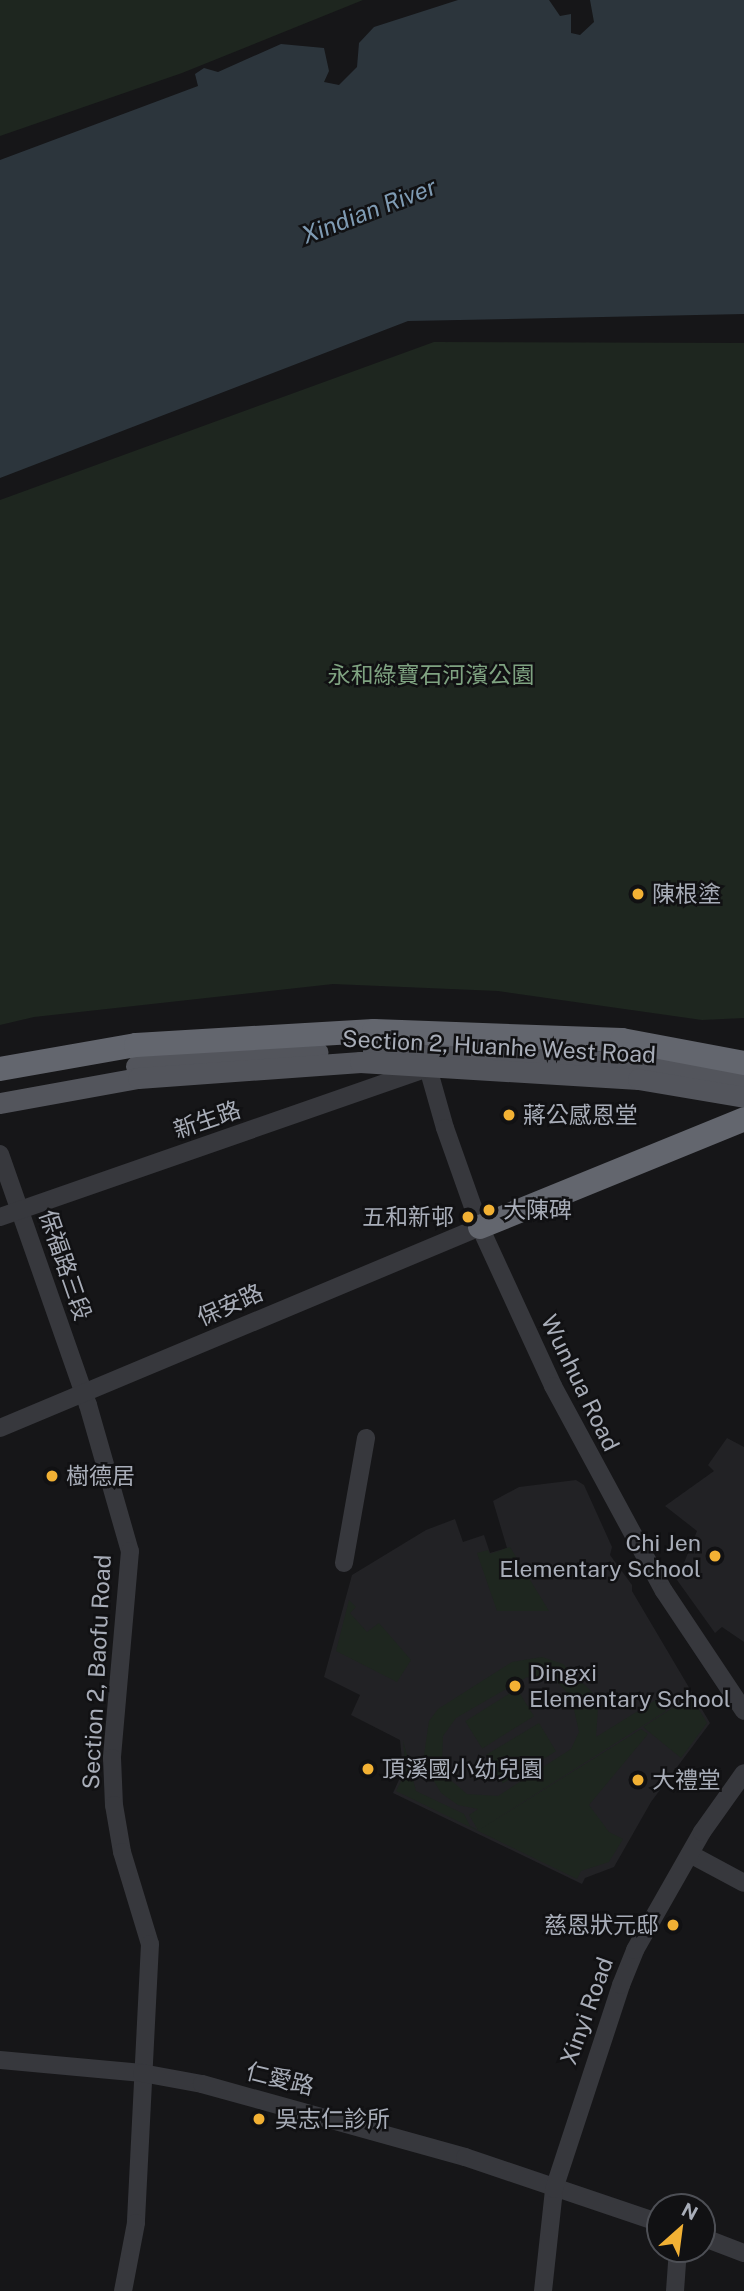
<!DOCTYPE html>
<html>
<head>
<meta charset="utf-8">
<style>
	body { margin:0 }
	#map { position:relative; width:744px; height:2291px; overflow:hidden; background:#161618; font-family:"Public Sans","Noto Sans TC",sans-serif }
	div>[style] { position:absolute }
	.built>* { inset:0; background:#222225 }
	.green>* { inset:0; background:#1e261f; transform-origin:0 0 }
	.water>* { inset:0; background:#2c353c }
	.minor>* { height:18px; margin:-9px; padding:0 9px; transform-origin:9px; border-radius:9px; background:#37383d }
	.major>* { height:21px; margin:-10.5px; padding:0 10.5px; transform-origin:10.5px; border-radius:10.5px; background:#53555c }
	.highway>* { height:24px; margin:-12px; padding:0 12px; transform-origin:12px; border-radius:12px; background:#63666e }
	.dots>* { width:19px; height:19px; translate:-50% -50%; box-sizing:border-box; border:4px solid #111113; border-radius:50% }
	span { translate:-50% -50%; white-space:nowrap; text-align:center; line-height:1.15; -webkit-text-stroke:5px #111113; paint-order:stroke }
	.park-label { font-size:23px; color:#7fa381 }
	.poi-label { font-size:23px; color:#a8adb8 }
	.left { translate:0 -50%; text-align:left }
	.right { translate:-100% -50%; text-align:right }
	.street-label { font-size:23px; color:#a8adb8 }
	.water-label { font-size:24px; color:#7f9bb3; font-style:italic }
	.north { position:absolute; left:646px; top:2193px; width:70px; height:70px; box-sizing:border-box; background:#111113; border:2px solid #4d4f55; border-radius:50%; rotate:28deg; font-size:19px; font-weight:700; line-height:28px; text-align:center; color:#a8adb8 }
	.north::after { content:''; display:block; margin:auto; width:24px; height:32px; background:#f2b134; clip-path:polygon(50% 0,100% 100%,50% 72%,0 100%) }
</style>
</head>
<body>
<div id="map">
	<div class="built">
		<i style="clip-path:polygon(727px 1438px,744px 1447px,744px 1642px,722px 1627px,715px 1633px,677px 1580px,697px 1531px,665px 1506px,714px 1471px,708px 1465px)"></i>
		<i style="clip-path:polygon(576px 1480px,584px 1485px,612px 1547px,610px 1555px,632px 1585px,632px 1591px,710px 1723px,651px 1802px,614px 1867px,585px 1878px,582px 1884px,393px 1793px,403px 1771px,400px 1740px,351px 1715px,360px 1695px,324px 1677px,352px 1575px,426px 1530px,455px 1519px,463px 1542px,484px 1535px,490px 1553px,507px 1548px,493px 1501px,519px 1487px)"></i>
	</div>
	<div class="green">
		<i style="clip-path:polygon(0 0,363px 0,182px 73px,0 136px)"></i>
		<i style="clip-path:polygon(434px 342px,744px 343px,744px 1018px,702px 1020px,498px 991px,333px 984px,34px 1017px,0 1025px,0 500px)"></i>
		<i style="clip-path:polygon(510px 1547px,549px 1611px,497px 1611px,477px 1553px,488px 1550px,490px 1554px)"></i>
		<i style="clip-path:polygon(349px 1600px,356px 1607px,350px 1613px,367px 1632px,379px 1623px,411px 1660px,397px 1682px,336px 1651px)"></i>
		<i style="clip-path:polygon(evenodd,542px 1657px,563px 1664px,592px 1692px,598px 1708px,596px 1737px,659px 1698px,666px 1711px,479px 1830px,641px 1729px,648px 1734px,589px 1805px,609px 1832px,623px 1839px,609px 1862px,581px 1871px,577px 1879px,396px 1791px,406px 1772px,403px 1740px,416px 1791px,464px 1814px,470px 1826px,478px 1830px,469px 1815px,478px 1809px,458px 1805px,441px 1793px,423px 1762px,429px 1721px,438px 1709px,512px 1662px,542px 1657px,527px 1677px,558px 1683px,571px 1696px,579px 1732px,571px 1749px,498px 1796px,467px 1794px,447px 1777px,442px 1764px,443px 1736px,456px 1718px,527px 1677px)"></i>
		<i style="left:517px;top:1689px;width:32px;height:61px;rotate:58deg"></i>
		<i style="clip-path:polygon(691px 1696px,707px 1723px,681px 1758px,643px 1727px)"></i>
		<i style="left:539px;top:1723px;width:33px;height:62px;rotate:59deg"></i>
	</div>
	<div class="water">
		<i style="clip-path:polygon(458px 0,549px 0,560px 16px,571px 14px,571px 33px,580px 35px,594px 22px,590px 0,744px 0,744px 314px,408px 321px,0 478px,0 160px,198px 86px,195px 74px,204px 68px,218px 72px,281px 44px,324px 48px,329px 71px,324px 82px,339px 85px,357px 67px,359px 43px,374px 27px)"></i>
	</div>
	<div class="minor">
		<i style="left:429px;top:1054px;width:14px;rotate:94deg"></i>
		<i style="left:428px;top:1068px;width:62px;rotate:74.2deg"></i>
		<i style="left:445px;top:1128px;width:105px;rotate:70.5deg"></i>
		<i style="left:480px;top:1227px;width:175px;rotate:65.3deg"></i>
		<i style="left:553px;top:1386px;width:233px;rotate:61.6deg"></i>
		<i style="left:664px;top:1591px;width:144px;rotate:56.3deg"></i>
		<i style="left:0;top:1154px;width:266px;rotate:70.7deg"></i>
		<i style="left:88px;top:1405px;width:152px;rotate:74deg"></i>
		<i style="left:130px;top:1551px;width:208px;rotate:95deg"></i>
		<i style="left:112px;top:1758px;width:47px;rotate:87.6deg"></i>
		<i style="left:114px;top:1805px;width:48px;rotate:80.3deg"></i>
		<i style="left:122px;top:1852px;width:96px;rotate:73.1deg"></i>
		<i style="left:150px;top:1944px;width:279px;rotate:92.9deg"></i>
		<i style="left:136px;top:2223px;width:69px;rotate:100.8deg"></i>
		<i style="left:0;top:1217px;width:453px;rotate:-19.2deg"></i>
		<i style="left:0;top:1428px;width:520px;rotate:-22.72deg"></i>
		<i style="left:344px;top:1563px;width:127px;rotate:-80deg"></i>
		<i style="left:690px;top:1854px;width:61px;rotate:28.2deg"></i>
		<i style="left:0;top:2060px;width:143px;rotate:5.2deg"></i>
		<i style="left:142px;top:2073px;width:61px;rotate:10.4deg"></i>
		<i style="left:202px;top:2084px;width:273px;rotate:15.5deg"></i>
		<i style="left:465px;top:2157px;width:206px;rotate:18.7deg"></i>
		<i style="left:702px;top:2237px;width:45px;rotate:20.9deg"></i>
		<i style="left:543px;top:2291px;width:103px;rotate:-83.8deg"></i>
		<i style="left:554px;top:2189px;width:215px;rotate:-71.8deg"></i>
		<i style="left:621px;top:1985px;width:38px;rotate:-68deg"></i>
		<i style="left:635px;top:1950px;width:136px;rotate:-60.4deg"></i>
		<i style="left:702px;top:1832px;width:72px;rotate:-54.6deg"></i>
		<i style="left:675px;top:2291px;width:42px;rotate:-85.9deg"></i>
	</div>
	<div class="major">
		<i style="left:373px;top:1051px;width:263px;rotate:2.6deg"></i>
		<i style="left:636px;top:1063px;width:109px;rotate:8.9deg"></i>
		<i style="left:136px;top:1066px;width:182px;rotate:-4.4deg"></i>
		<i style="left:0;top:1103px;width:140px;rotate:-10.3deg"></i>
		<i style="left:138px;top:1078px;width:223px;rotate:-4.1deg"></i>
		<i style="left:360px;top:1062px;width:279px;rotate:3.5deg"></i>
		<i style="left:638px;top:1079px;width:108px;rotate:9.6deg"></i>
	</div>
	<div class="highway">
		<i style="left:0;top:1069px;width:138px;rotate:-10deg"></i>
		<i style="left:136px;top:1045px;width:238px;rotate:-3.4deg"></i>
		<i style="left:374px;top:1031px;width:248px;rotate:2.1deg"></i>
		<i style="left:622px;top:1040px;width:124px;rotate:10.7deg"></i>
		<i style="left:480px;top:1227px;width:285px;rotate:-22.2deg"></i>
	</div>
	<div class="dots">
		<i style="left:638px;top:894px;background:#f2b134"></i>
		<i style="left:509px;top:1115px;background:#f2b134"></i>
		<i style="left:489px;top:1210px;background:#f2b134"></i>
		<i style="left:468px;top:1217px;background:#f2b134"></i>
		<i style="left:52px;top:1476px;background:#f2b134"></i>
		<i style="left:715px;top:1556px;background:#f2b134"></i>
		<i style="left:515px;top:1686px;background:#f2b134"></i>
		<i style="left:368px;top:1769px;background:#f2b134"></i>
		<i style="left:638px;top:1780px;background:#f2b134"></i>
		<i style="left:673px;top:1925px;background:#f2b134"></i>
		<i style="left:259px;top:2119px;background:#f2b134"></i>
	</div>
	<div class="park-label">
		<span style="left:431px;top:675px">永和綠寶石河濱公園</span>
	</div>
	<div class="poi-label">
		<span class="left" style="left:652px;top:894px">陳根塗</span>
		<span class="left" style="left:523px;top:1115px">蔣公感恩堂</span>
		<span class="left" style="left:503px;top:1210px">大陳碑</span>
		<span class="right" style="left:454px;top:1217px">五和新邨</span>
		<span class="left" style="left:66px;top:1476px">樹德居</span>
		<span class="right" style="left:701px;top:1556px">Chi Jen<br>Elementary School</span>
		<span class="left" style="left:529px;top:1686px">Dingxi<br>Elementary School</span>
		<span class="left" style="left:382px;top:1769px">頂溪國小幼兒園</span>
		<span class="left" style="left:652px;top:1780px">大禮堂</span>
		<span class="right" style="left:659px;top:1925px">慈恩狀元邸</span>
		<span class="left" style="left:275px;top:2119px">吳志仁診所</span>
	</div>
	<div class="street-label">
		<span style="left:499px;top:1047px;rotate:3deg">Section 2, Huanhe West Road</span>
		<span style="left:207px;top:1120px;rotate:-19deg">新生路</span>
		<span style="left:65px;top:1265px;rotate:71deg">保福路三段</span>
		<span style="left:230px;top:1305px;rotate:-24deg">保安路</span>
		<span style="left:580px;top:1383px;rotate:64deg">Wunhua Road</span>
		<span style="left:97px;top:1672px;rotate:-87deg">Section 2, Baofu Road</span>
		<span style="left:587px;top:2011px;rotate:-70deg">Xinyi Road</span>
		<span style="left:280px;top:2079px;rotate:14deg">仁愛路</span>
	</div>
	<div class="water-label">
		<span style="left:369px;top:211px;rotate:-21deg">Xindian River</span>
	</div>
	<div class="north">N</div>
</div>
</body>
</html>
